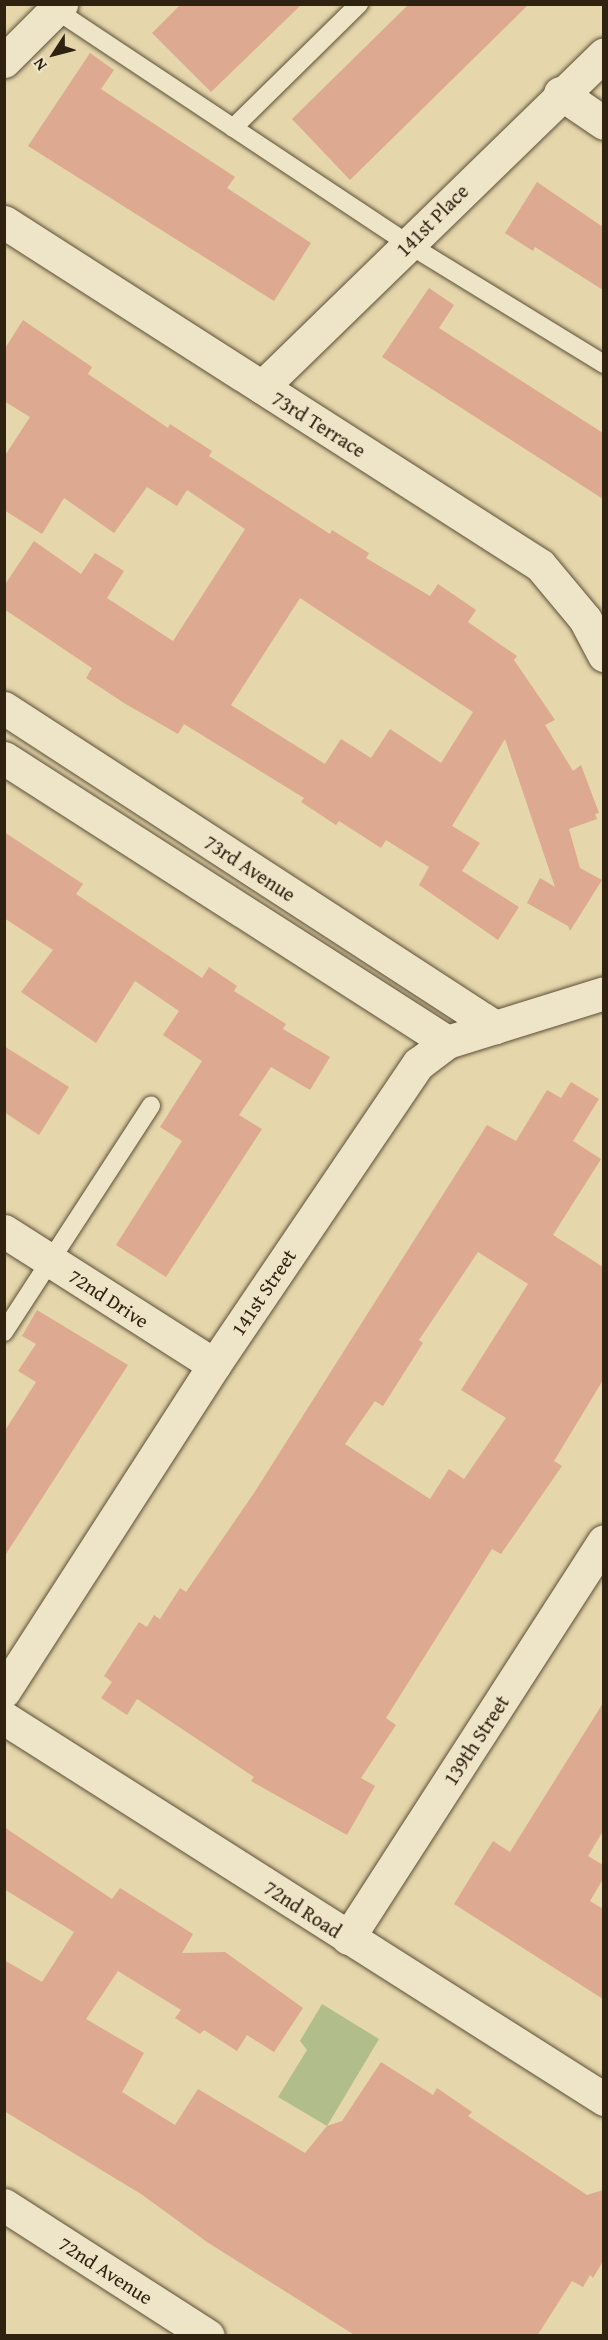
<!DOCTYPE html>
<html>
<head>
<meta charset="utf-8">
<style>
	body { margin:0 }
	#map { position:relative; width:608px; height:2340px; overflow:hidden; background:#e5d6ab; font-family:"Gentium Book Plus",serif }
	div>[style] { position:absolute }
	.green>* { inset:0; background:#b1be8c }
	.building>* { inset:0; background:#dda990 }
	.roads { filter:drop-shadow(0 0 2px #5c4f37) drop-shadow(0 0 2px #5c4f37) }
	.service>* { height:18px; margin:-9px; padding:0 9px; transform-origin:9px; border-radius:9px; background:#eee4c8 }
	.minor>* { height:33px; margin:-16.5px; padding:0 16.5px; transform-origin:16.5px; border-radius:16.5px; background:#eee4c8 }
	.tertiary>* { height:33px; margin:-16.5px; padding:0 16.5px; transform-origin:16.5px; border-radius:16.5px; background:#eee4c8 }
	span { translate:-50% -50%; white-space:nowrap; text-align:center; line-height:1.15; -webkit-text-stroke:6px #eee4c8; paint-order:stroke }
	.street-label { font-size:20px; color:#2f2210 }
	.frame { position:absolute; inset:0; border:6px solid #2f2210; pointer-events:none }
	.north { position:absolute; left:24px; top:24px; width:60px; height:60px; -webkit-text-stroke:4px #eee4c8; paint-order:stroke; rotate:234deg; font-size:16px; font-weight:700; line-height:24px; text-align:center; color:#2f2210 }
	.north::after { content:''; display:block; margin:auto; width:21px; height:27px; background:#2f2210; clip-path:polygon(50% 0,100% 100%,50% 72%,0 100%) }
</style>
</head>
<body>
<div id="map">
	<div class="green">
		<i style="clip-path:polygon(322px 2004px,379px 2039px,327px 2126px,278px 2097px,307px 2050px,300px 2041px)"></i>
	</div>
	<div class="building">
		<i style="clip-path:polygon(181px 4px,302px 4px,211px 92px,152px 33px)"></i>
		<i style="clip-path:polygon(409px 4px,529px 4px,350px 180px,292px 119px)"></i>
		<i style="clip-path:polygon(90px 53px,114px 70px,101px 89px,235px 177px,227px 188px,311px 243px,274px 301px,28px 146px)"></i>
		<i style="clip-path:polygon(537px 182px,603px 227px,603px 290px,535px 247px,533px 251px,505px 233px)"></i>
		<i style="clip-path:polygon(429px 288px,454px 305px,439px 328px,603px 433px,603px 499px,382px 357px)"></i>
		<i style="clip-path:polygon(evenodd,23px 320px,92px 367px,88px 374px,168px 428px,170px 424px,212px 451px,209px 456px,257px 487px,330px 534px,332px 530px,369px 553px,366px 558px,430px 596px,438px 584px,476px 610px,468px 622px,517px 656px,514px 660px,555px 720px,545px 725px,573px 771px,581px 765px,599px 813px,595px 814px,597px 819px,569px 829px,580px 868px,602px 880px,570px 931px,568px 926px,527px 903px,540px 878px,555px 887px,505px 739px,452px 826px,480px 843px,462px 871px,519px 907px,498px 940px,419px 885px,429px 867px,386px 840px,381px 848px,339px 821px,336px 825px,301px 802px,304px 798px,184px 724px,178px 734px,124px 703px,86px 678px,92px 668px,4px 609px,4px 586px,34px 541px,81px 574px,95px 553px,124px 571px,107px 598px,173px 641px,245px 529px,187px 490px,177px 506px,147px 487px,114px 533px,64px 498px,42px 534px,4px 510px,4px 457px,30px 417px,4px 401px,4px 350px,23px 320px,300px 598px,473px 712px,441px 763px,390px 729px,371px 758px,341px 739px,325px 764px,231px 705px,300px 598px)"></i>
		<i style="clip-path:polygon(4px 832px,83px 884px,76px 894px,202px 978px,209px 967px,237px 986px,234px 991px,286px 1024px,283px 1029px,330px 1057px,310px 1090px,271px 1067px,239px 1115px,262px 1129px,166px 1277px,116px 1245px,182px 1141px,160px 1127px,202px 1061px,163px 1035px,179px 1011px,135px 981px,96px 1043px,21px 992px,53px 950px,4px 918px)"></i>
		<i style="clip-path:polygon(4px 1046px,69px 1087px,39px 1135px,4px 1112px)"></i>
		<i style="clip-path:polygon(evenodd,571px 1082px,599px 1099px,573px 1141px,601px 1159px,553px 1235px,603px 1267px,603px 1380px,554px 1461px,562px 1466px,501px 1554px,492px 1549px,386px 1718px,396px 1725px,361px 1778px,375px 1786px,347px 1835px,251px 1781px,254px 1777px,137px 1699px,127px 1715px,101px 1698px,112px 1682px,104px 1676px,139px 1622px,147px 1627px,154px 1615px,160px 1619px,180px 1588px,186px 1592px,254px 1493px,487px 1125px,516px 1141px,547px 1090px,561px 1098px,571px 1082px,478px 1252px,528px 1284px,461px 1390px,506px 1418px,464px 1479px,449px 1469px,430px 1499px,345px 1444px,375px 1401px,383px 1406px,423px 1343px,419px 1340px,478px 1252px)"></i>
		<i style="clip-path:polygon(37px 1310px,128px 1365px,4px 1557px,4px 1432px,36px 1382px,18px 1371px,36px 1344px,22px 1336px)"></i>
		<i style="clip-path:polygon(603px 1703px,603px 1831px,588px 1856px,603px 1865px,603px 1879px,590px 1901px,603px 1909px,603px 1999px,454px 1904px,493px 1841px,510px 1852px)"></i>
		<i style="clip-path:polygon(4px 1827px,112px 1899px,120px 1888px,193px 1934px,182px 1953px,225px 1952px,303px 2008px,274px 2052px,247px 2035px,237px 2051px,204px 2030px,200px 2034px,175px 2018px,181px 2010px,118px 1971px,86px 2019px,144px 2053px,122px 2092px,175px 2125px,198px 2089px,305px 2153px,327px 2126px,342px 2121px,381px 2062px,433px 2095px,437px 2088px,472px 2112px,468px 2116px,587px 2195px,603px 2190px,603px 2261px,593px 2278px,590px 2275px,583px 2287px,572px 2281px,537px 2336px,356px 2336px,207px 2242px,141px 2194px,4px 2111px,4px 1960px,42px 1982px,74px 1932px,4px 1889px)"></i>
	</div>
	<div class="roads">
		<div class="service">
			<i style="left:56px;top:10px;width:423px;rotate:33.6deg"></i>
			<i style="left:408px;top:244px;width:230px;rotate:31.5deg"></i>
			<i style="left:233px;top:128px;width:177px;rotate:-44.5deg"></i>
			<i style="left:4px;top:1332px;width:270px;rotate:-57deg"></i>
		</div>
		<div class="minor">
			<i style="left:4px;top:61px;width:81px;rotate:-45deg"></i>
			<i style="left:560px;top:93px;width:53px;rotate:34.3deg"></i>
			<i style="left:4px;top:222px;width:636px;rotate:32.62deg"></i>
			<i style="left:540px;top:565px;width:70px;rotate:50.2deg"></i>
			<i style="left:585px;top:619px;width:41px;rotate:62.2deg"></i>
			<i style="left:262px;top:387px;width:477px;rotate:-44.2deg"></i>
			<i style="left:4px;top:1231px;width:249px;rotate:32.5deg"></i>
			<i style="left:4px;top:1718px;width:711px;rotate:32.42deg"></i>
			<i style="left:348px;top:1938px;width:472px;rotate:-57.2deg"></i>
		</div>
		<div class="tertiary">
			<i style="left:4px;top:708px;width:586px;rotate:33.01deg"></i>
			<i style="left:4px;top:758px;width:526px;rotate:32.66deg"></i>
			<i style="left:4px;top:1691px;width:388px;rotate:-57.2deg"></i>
			<i style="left:214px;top:1365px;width:364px;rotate:-55.9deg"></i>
			<i style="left:418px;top:1064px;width:36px;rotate:-37deg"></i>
			<i style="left:447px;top:1042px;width:164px;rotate:-17.3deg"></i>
			<i style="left:4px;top:2205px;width:242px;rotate:32.7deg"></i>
		</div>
	</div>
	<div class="street-label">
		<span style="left:432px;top:220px;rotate:-45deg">141st Place</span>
		<span style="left:319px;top:424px;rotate:32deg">73rd Terrace</span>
		<span style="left:250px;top:868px;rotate:33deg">73rd Avenue</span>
		<span style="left:263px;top:1292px;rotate:-56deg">141st Street</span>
		<span style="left:109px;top:1298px;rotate:33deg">72nd Drive</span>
		<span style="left:476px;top:1740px;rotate:-57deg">139th Street</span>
		<span style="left:303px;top:1909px;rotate:33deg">72nd Road</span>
		<span style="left:106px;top:2270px;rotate:33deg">72nd Avenue</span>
	</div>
	<div class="frame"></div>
	<div class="north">N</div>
</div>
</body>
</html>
